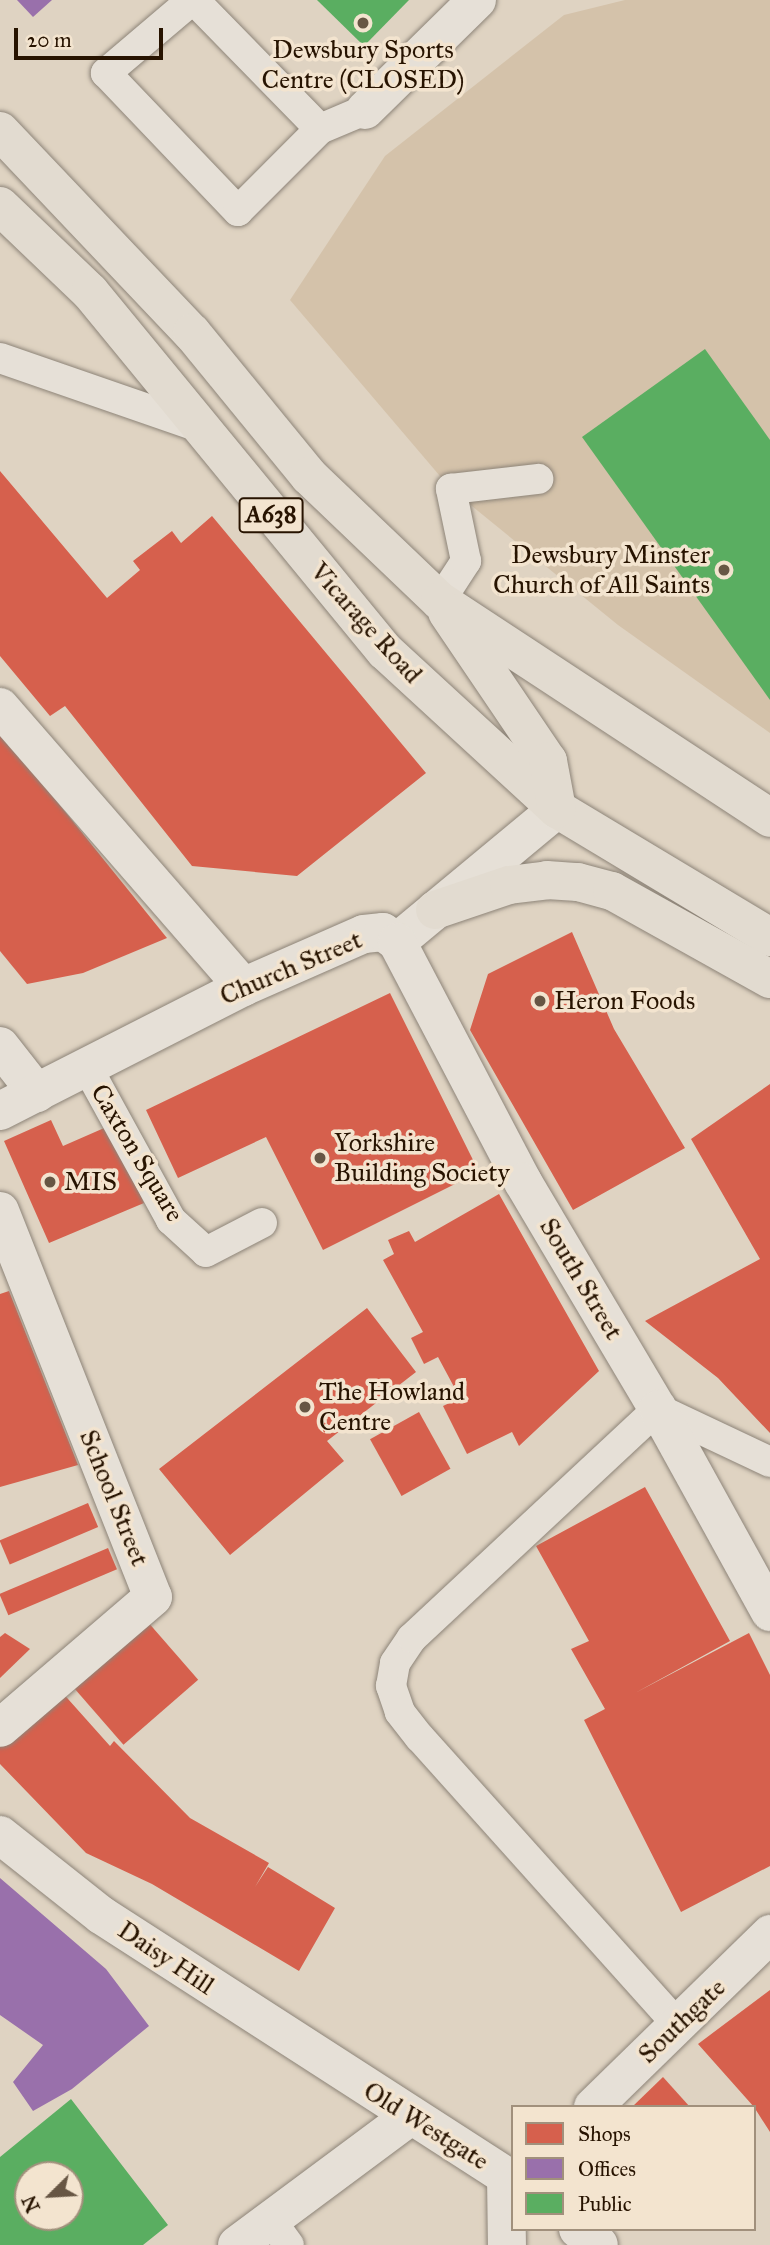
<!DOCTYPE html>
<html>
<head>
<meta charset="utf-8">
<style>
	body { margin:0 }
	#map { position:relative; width:770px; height:2245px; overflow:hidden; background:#dfd3c2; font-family:"IM FELL Great Primer",serif }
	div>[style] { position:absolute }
	.green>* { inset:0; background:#d4c2aa }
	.shops>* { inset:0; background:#d6604d; transform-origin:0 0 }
	.offices>* { inset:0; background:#9970ab }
	.public>* { inset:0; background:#5aae61 }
	.roads { filter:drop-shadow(0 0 2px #8d8478) drop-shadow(0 0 2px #8d8478) }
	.service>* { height:30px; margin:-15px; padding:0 15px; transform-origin:15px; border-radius:15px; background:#e6e0d7 }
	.pedestrian>* { height:38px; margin:-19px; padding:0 19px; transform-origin:19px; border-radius:19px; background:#e6e0d7 }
	.minor>* { height:38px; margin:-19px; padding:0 19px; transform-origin:19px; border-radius:19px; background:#e6e0d7 }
	.trunk>* { height:38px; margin:-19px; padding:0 19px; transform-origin:19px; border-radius:19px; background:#e2dbd0 }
	.dots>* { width:19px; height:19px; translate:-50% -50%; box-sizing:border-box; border:4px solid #f3e4cf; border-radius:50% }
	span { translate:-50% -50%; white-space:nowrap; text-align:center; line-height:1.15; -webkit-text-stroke:7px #f3e4cf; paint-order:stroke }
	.shield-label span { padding:2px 5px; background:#f3e4cf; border:2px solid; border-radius:5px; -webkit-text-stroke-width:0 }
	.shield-label { font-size:24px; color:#271300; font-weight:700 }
	.poi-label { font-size:26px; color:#271300 }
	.right { translate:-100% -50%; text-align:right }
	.left { translate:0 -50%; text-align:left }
	.street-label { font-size:26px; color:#271300 }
	.legend { position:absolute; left:511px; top:2105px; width:245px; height:126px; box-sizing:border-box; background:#f3e4cf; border:2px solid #a1907c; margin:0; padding:9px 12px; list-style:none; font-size:21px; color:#271300 }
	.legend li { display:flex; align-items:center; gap:14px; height:35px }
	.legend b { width:35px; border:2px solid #a1907c }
	.north { position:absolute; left:14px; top:2161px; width:70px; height:70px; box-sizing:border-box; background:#f3e4cf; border:2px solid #a1907c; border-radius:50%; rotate:246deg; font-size:19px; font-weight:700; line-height:28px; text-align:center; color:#271300 }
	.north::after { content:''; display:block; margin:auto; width:24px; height:32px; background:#675644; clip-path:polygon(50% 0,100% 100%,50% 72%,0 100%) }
	.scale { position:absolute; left:14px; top:28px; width:149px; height:32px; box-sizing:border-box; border:4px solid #271300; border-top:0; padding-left:9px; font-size:21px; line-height:24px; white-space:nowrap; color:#271300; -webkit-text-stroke:5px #f3e4cf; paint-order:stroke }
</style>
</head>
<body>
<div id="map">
	<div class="green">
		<i style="clip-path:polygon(625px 0,770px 0,770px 733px,618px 625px,451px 489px,290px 300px,385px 156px,564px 15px)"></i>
	</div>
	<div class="shops">
		<i style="clip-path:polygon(0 471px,107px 598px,140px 570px,133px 561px,172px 531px,181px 543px,212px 516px,426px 773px,297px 876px,192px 866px,65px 706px,50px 716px,0 656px)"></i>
		<i style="clip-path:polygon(0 731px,167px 938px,83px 973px,27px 984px,0 951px)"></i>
		<i style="clip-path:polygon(572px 932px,614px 1029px,685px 1148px,573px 1210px,470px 1030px,488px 974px)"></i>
		<i style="clip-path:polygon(390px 993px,479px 1172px,323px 1250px,266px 1137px,178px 1178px,146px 1110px)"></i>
		<i style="clip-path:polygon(770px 1084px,770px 1433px,718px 1378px,645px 1321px,760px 1259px,691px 1139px)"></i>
		<i style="clip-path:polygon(51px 1120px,63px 1146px,111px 1125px,144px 1203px,49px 1243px,4px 1141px)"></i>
		<i style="clip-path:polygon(499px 1194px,599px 1371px,519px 1446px,512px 1432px,467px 1454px,443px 1406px,460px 1398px,438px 1357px,424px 1364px,411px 1338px,423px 1332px,383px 1260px,394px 1254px,388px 1240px,409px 1231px,415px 1242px)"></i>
		<i style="clip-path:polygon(9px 1291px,78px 1465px,0 1487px,0 1294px)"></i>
		<i style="clip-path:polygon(367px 1308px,416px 1372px,327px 1441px,344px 1461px,230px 1555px,159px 1469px)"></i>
		<i style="left:419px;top:1412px;width:65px;height:56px;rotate:61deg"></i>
		<i style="clip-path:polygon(645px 1487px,730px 1641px,635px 1693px,749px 1633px,770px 1675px,770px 1866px,681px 1912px,584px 1720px,605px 1709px,571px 1649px,589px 1641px,536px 1546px)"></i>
		<i style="left:88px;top:1503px;width:26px;height:96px;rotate:67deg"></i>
		<i style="left:108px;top:1548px;width:23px;height:118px;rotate:67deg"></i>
		<i style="left:147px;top:1621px;width:78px;height:99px;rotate:49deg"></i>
		<i style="clip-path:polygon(5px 1633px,30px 1649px,0 1678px,0 1637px)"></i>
		<i style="clip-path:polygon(60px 1690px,110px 1746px,114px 1741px,190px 1818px,269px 1863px,255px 1887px,268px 1867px,335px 1908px,299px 1971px,152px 1884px,86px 1853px,0 1764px,0 1745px)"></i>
		<i style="clip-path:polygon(770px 1990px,770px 2132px,754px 2107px,698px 2044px)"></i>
		<i style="clip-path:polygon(663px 2077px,690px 2107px,632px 2107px)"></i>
	</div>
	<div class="offices">
		<i style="clip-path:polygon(17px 0,52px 0,33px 17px)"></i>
		<i style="clip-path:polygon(0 1878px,106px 1969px,149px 2026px,72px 2089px,33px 2111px,13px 2082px,43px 2045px,0 2015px)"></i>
	</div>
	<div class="public">
		<i style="clip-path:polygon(317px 0,409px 0,364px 46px)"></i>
		<i style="clip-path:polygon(705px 349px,770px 440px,770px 700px,582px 437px)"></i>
		<i style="clip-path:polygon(evenodd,71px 2099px,168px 2225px,143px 2245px,0 2245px,0 2157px,71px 2099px,28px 2175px,70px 2175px,70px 2217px,28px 2217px,28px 2175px)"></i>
	</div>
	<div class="roads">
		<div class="service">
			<i style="left:192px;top:0;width:113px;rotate:139.7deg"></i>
			<i style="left:106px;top:73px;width:191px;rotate:46.3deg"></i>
			<i style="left:238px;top:211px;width:116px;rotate:-45deg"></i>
			<i style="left:194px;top:0;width:180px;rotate:45.7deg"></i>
			<i style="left:320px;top:129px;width:49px;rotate:-22.9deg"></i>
			<i style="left:0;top:358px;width:207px;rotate:19.1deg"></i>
			<i style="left:440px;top:601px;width:48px;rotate:-57deg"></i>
			<i style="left:466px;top:561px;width:74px;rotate:-101.8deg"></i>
			<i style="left:451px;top:489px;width:88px;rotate:-6.6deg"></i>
			<i style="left:87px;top:1067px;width:175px;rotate:61.2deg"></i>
			<i style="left:171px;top:1220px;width:47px;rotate:42.4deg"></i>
			<i style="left:206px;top:1252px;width:63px;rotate:-27.4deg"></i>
			<i style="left:677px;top:2024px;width:385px;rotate:-131.9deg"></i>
			<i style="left:420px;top:1738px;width:33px;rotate:-128deg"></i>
			<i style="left:400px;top:1712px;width:28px;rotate:-109deg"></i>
			<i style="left:391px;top:1686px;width:23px;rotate:-80deg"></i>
			<i style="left:395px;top:1663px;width:30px;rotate:-56deg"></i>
			<i style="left:412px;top:1638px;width:336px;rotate:-43deg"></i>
			<i style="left:658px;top:1409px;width:124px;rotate:25.3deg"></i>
			<i style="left:270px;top:2219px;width:32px;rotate:54deg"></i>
		</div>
		<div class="pedestrian">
			<i style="left:0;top:707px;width:371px;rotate:49deg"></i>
		</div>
		<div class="minor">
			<i style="left:365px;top:110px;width:157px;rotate:-44.5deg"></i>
			<i style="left:397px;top:942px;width:208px;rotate:-39.7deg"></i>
			<i style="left:0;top:1046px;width:60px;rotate:51.8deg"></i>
			<i style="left:0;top:1111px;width:273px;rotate:-27deg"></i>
			<i style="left:243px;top:987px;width:132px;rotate:-23.7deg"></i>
			<i style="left:364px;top:934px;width:19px;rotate:-6deg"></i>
			<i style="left:383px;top:932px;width:17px;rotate:36deg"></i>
			<i style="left:397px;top:942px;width:271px;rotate:62.3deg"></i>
			<i style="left:523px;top:1182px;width:264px;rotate:59.3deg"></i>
			<i style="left:658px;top:1409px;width:232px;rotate:61.1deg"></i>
			<i style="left:0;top:1211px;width:415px;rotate:68.4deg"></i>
			<i style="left:153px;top:1597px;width:201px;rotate:139.4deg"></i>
			<i style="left:0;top:1835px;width:129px;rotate:38.4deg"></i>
			<i style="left:101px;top:1915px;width:490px;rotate:32.8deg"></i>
			<i style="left:593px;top:2107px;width:248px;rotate:-44.3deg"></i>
			<i style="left:506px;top:2176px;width:69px;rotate:89.2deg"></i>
			<i style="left:578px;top:2229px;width:26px;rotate:37deg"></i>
			<i style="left:237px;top:2245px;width:217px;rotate:-36.6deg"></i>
		</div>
		<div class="trunk">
			<i style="left:0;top:131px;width:279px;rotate:46.5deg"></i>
			<i style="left:192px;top:333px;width:185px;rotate:50.7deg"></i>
			<i style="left:309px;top:476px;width:181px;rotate:43.7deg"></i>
			<i style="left:440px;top:601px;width:395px;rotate:33.3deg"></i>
			<i style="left:0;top:206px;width:124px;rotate:43.7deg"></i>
			<i style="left:90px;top:292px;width:465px;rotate:50.6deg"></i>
			<i style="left:385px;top:651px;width:234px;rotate:42.6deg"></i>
			<i style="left:557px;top:809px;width:249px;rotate:31deg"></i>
			<i style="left:447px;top:612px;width:180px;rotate:55.9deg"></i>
			<i style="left:548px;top:761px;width:49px;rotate:79.4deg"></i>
			<i style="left:435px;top:910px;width:78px;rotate:-18.7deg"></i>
			<i style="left:509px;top:885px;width:38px;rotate:-7deg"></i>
			<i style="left:547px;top:880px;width:31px;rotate:4deg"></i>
			<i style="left:578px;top:882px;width:35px;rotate:15deg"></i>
			<i style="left:612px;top:891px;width:181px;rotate:29.1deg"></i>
		</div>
	</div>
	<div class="dots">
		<i style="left:363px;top:23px;background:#675644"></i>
		<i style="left:724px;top:570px;background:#675644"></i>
		<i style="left:540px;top:1001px;background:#675644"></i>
		<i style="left:320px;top:1158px;background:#675644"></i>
		<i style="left:50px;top:1182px;background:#675644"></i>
		<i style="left:305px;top:1407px;background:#675644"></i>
	</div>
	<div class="shield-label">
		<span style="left:271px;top:515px">A638</span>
	</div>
	<div class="poi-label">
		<span style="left:363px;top:65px">Dewsbury Sports<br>Centre (CLOSED)</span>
		<span class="right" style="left:710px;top:570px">Dewsbury Minster<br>Church of All Saints</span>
		<span class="left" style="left:554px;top:1001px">Heron Foods</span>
		<span class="left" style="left:334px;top:1158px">Yorkshire<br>Building Society</span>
		<span class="left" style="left:64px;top:1182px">MIS</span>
		<span class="left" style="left:319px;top:1407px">The Howland<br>Centre</span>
	</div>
	<div class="street-label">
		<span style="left:366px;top:623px;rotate:48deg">Vicarage Road</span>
		<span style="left:291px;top:968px;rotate:-23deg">Church Street</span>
		<span style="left:137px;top:1153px;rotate:59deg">Caxton Square</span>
		<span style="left:581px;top:1279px;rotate:59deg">South Street</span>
		<span style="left:114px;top:1498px;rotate:68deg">School Street</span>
		<span style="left:166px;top:1958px;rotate:34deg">Daisy Hill</span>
		<span style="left:682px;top:2021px;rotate:-44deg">Southgate</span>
		<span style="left:426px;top:2126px;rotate:32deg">Old Westgate</span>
	</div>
	<ul class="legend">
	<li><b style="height:19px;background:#d6604d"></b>Shops</li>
	<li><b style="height:19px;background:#9970ab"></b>Offices</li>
	<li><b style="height:19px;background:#5aae61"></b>Public</li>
	</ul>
	<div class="north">N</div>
	<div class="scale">20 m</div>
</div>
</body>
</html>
